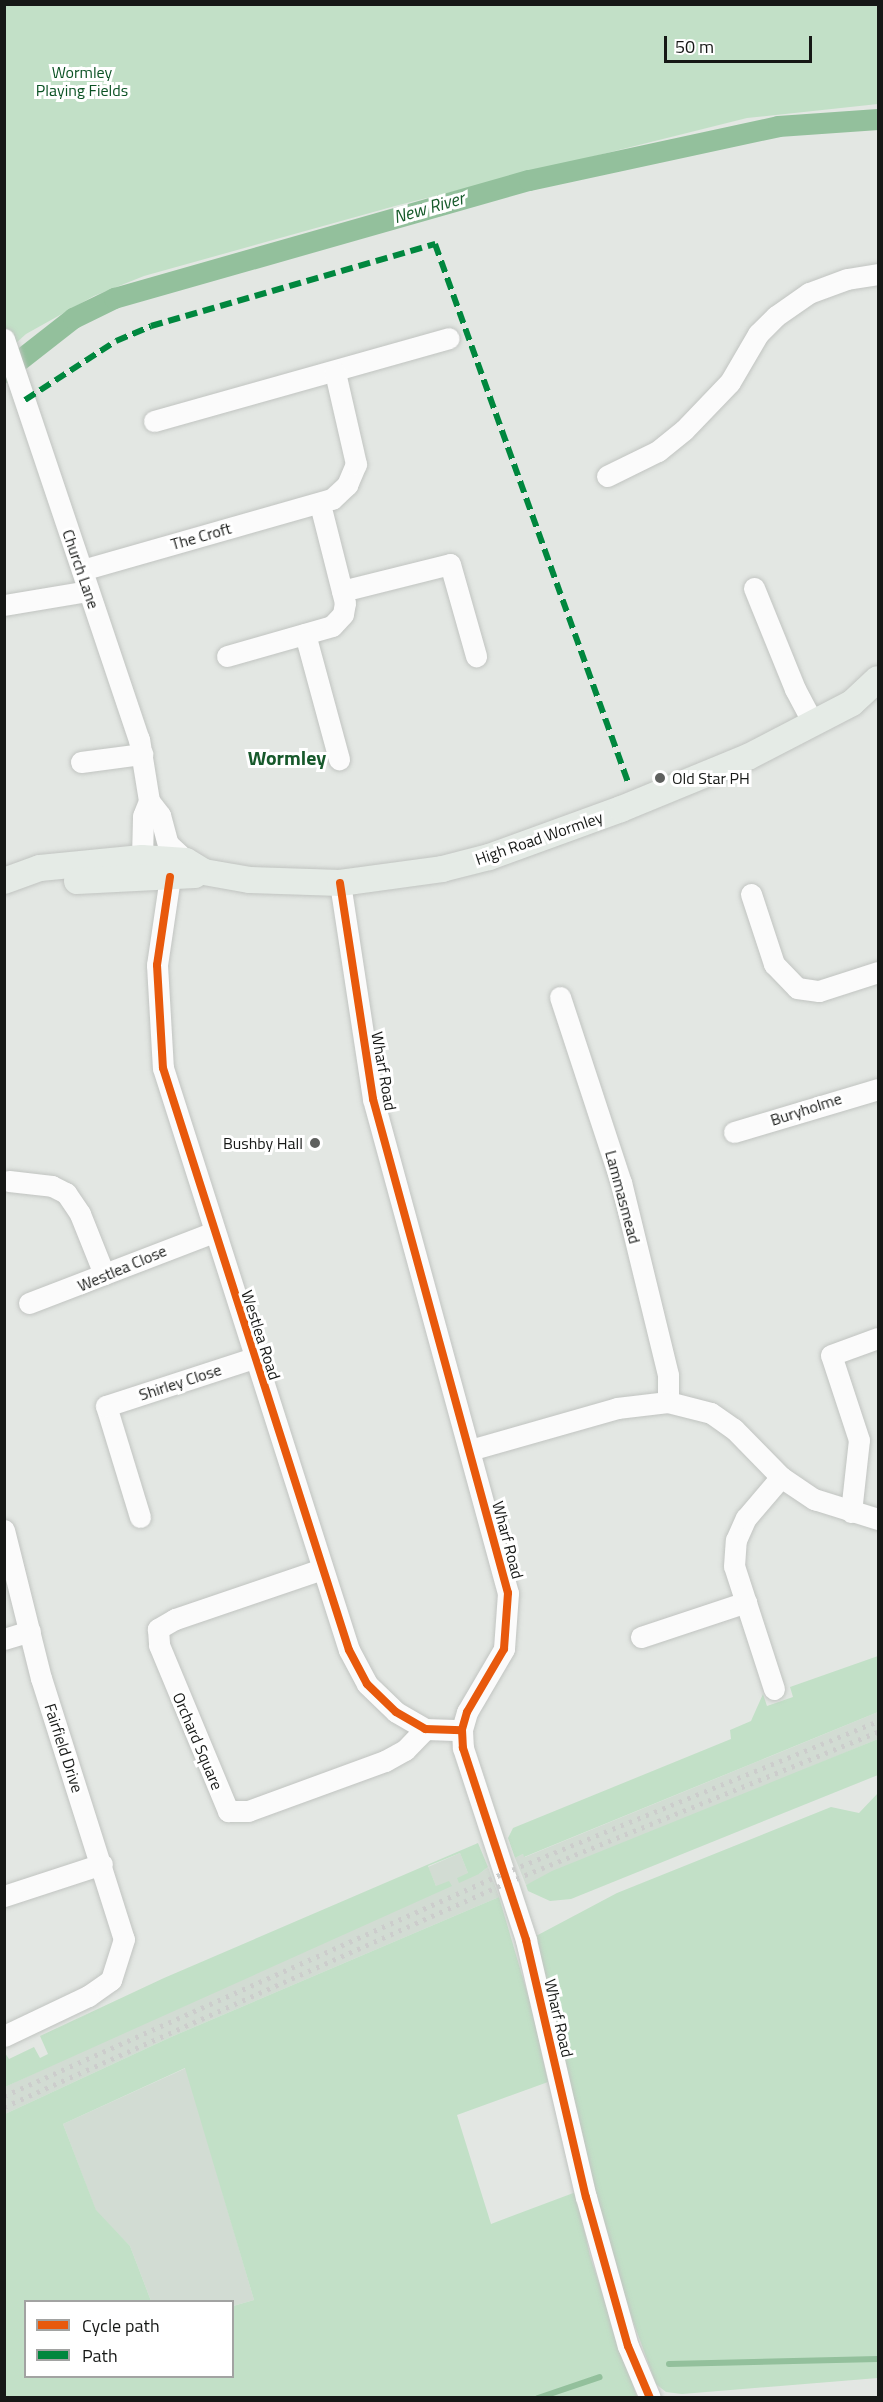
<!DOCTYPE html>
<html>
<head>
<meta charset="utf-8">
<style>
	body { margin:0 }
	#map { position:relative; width:883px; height:2402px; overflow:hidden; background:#e3e7e3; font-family:"Titillium Web",sans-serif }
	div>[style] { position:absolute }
	.built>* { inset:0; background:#d2dcd3 }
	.green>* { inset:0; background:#c2e0c7 }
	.stream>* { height:6px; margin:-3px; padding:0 3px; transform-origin:3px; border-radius:3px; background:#93c09c }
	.canal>* { height:21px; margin:-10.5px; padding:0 10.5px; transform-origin:10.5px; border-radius:10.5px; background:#93c09c }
	.roads { filter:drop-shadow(0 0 2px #c1c4c1) drop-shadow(0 0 2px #c1c4c1) }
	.minor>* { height:21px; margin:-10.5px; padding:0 10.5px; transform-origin:10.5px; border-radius:10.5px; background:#fbfbfb }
	.major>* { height:26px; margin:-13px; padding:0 13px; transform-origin:13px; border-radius:13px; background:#e5ebe6 }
	.rail>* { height:4.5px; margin-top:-2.25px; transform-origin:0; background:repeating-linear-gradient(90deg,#cccdcc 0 3px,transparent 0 9px) }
	.quiet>* { height:6px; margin-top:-3px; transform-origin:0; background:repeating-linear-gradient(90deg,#00873e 0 12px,transparent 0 18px) }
	.cycleway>* { height:8px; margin:-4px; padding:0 4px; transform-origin:4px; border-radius:4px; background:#e8590c }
	.dots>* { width:16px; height:16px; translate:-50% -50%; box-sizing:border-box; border:3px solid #fff; border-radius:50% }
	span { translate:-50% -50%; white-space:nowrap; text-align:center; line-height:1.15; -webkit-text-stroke:6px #fff; paint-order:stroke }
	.park-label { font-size:16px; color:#0b5224 }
	.street-label { font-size:16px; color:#161816 }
	.poi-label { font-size:16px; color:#161816 }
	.left { translate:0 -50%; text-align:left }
	.right { translate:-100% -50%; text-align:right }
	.water-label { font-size:18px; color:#175b2b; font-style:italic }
	.quarter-label { font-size:20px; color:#17592b; font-weight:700 }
	.frame { position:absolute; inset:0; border:6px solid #161816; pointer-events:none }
	.legend { position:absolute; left:24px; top:2300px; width:210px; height:78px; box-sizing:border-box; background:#fff; border:2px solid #a2a3a2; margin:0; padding:8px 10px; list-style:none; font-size:18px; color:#161816 }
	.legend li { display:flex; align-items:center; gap:12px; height:30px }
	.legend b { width:30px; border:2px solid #a2a3a2 }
	.scale { position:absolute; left:664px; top:36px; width:148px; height:27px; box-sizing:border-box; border:3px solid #161816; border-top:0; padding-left:8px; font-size:18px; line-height:21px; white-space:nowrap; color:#161816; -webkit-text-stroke:4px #fff; paint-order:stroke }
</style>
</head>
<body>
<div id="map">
	<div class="built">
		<i style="clip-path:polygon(878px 1712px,878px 1739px,526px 1885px,515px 1858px,523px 1854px,525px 1857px)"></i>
		<i style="clip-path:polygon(460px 1853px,468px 1873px,479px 1874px,488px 1867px,499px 1897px,171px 2037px,5px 2114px,5px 2087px,436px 1886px,428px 1867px)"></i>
		<i style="clip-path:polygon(186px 2068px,254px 2300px,233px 2306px,232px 2302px,151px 2301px,130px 2246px,96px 2211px,63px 2124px)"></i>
	</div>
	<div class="green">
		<i style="clip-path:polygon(4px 5px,878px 5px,878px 104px,747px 118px,395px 206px,144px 276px,94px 296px,26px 334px,5px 353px)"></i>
		<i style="clip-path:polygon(878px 1656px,878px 1712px,524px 1857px,523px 1854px,515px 1858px,508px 1838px,513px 1828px,731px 1739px,730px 1730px,751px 1721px,763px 1694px,767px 1706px,793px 1697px,790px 1687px)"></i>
		<i style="clip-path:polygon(878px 1739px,878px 1775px,571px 1899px,550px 1901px,528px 1891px,526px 1885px,552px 1871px)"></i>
		<i style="clip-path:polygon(878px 1793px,878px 2378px,682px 2394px,666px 2392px,656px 2384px,607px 2250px,535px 1944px,536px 1936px,617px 1893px,831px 1807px,859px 1813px)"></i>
		<i style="clip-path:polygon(478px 1843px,488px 1867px,479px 1874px,459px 1883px,457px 1878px,468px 1873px,460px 1853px,428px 1866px,436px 1886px,449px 1881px,452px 1886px,5px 2087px,5px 2053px,9px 2059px,34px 2047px,40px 2058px,48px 2054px,40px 2036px,164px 1978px)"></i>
		<i style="clip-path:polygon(evenodd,499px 1897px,532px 2009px,548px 2082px,457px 2115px,491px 2224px,576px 2192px,590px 2256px,637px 2397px,5px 2398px,5px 2114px,171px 2037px,499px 1897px,185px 2068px,254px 2300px,233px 2306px,232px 2376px,26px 2376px,26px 2302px,151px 2301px,130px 2246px,96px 2210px,63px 2124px,185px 2068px)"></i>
	</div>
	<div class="stream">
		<i style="left:669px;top:2364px;width:209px;rotate:-1.4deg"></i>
		<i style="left:538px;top:2398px;width:65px;rotate:-18.7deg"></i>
	</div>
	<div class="canal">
		<i style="left:4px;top:372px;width:88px;rotate:-38deg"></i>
		<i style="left:73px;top:318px;width:46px;rotate:-26deg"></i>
		<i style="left:114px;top:298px;width:431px;rotate:-15.9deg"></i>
		<i style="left:529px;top:180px;width:255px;rotate:-12.2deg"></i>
		<i style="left:778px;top:126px;width:100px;rotate:-4deg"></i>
	</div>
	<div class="roads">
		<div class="minor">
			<i style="left:4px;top:339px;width:422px;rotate:71.4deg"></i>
			<i style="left:139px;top:739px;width:63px;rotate:80.8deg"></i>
			<i style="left:149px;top:801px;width:18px;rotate:52deg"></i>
			<i style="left:160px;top:815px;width:30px;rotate:75deg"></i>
			<i style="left:168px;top:844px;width:25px;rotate:43deg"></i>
			<i style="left:154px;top:421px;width:306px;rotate:-15.7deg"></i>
			<i style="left:607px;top:476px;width:57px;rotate:-26.1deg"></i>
			<i style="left:658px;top:451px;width:33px;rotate:-39deg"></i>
			<i style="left:684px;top:430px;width:66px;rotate:-46.2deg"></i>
			<i style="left:730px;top:382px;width:56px;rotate:-59.7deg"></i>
			<i style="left:758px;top:334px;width:25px;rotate:-45deg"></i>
			<i style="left:776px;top:316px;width:40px;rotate:-34.9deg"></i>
			<i style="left:809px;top:293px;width:40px;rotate:-20.2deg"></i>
			<i style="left:847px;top:279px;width:31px;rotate:-9deg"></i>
			<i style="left:82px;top:570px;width:260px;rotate:-15.9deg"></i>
			<i style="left:332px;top:499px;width:21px;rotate:-43deg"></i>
			<i style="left:347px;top:485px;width:23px;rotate:-67deg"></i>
			<i style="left:356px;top:464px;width:94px;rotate:-102.9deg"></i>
			<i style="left:754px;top:588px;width:109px;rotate:67.9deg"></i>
			<i style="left:795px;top:689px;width:40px;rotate:62deg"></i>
			<i style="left:342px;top:591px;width:111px;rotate:-14deg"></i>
			<i style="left:450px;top:564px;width:96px;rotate:74.2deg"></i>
			<i style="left:4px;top:605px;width:85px;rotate:-9.5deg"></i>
			<i style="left:305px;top:634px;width:130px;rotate:74.8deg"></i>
			<i style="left:227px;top:656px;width:109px;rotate:-15.9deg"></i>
			<i style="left:332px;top:626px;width:16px;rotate:-47deg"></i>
			<i style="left:343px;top:614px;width:11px;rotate:-80deg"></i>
			<i style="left:345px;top:603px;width:102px;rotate:-104.2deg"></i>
			<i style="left:81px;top:762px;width:62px;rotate:-7.5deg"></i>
			<i style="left:142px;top:858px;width:42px;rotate:-88.6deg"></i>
			<i style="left:143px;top:816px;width:16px;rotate:-68deg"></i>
			<i style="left:170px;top:877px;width:89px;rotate:98.4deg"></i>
			<i style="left:157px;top:965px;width:103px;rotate:86.7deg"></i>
			<i style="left:163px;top:1068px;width:611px;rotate:72.28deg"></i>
			<i style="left:349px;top:1650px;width:38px;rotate:62deg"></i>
			<i style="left:367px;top:1684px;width:40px;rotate:44deg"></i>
			<i style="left:396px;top:1712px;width:34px;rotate:30deg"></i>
			<i style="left:425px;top:1729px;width:37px;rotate:2deg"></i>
			<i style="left:340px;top:883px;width:219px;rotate:81.3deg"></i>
			<i style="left:373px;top:1099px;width:512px;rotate:74.72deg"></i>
			<i style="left:508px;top:1593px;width:56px;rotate:94.1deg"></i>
			<i style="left:504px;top:1649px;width:73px;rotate:120.4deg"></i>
			<i style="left:467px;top:1712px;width:19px;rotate:106deg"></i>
			<i style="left:462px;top:1730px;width:18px;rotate:87deg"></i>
			<i style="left:463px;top:1748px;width:202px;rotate:71.8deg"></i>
			<i style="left:526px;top:1940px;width:264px;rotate:76.9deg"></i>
			<i style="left:586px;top:2197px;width:155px;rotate:74.3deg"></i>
			<i style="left:628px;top:2346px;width:56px;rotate:67.1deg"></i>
			<i style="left:751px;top:894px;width:74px;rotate:71.8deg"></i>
			<i style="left:774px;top:964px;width:33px;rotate:46deg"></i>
			<i style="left:797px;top:988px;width:22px;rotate:8deg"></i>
			<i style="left:819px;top:991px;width:62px;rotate:-17.9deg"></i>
			<i style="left:560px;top:997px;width:195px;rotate:71.8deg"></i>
			<i style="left:621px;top:1182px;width:199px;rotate:76.3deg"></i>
			<i style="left:668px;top:1375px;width:27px;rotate:90deg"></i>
			<i style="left:734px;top:1132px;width:150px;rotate:-16.6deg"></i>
			<i style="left:9px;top:1181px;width:43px;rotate:6.6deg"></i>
			<i style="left:52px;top:1186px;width:16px;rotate:27deg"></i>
			<i style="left:66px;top:1193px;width:25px;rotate:56deg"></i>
			<i style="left:80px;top:1214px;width:65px;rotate:68.2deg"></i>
			<i style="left:29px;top:1303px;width:198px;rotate:-21deg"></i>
			<i style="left:470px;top:1450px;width:153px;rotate:-15.9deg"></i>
			<i style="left:617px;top:1408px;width:51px;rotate:-6.7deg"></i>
			<i style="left:668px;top:1402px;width:44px;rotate:14.3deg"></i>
			<i style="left:711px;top:1413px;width:28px;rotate:35deg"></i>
			<i style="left:734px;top:1429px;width:67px;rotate:45.6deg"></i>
			<i style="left:781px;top:1477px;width:40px;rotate:34deg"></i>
			<i style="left:814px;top:1499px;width:67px;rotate:17.4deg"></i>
			<i style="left:851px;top:1512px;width:72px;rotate:-83.7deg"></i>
			<i style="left:859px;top:1440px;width:89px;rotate:-108.2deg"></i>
			<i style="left:831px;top:1355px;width:50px;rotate:-19.9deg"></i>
			<i style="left:140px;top:1517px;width:116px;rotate:-107deg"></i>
			<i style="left:106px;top:1406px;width:156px;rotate:-18deg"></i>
			<i style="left:4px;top:1530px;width:153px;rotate:76deg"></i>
			<i style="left:41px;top:1678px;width:274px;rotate:72.4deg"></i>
			<i style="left:124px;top:1939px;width:43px;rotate:107.6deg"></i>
			<i style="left:111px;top:1980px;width:28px;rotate:145deg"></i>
			<i style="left:88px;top:1996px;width:93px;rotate:154.5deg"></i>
			<i style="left:322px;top:1569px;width:155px;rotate:161.2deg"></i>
			<i style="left:175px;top:1619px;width:20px;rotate:150deg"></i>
			<i style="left:158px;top:1629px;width:16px;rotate:86deg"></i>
			<i style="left:159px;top:1645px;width:180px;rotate:67.4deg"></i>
			<i style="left:228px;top:1811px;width:20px"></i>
			<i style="left:248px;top:1811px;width:146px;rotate:-20.1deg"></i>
			<i style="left:385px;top:1761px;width:23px;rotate:-29deg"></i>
			<i style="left:405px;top:1750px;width:29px;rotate:-46deg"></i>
			<i style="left:641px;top:1637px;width:111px;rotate:-18.4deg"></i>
			<i style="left:4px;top:1639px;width:27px;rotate:-17deg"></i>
			<i style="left:774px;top:1689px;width:129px;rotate:-108deg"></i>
			<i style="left:734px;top:1566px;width:26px;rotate:-86deg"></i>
			<i style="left:736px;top:1540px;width:24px;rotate:-66deg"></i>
			<i style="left:746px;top:1518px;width:54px;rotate:-49.5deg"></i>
			<i style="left:4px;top:1896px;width:103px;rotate:-18.1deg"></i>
		</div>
		<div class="major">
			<i style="left:4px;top:881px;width:38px;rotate:-20deg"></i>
			<i style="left:40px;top:868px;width:102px;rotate:-5.6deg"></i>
			<i style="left:142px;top:858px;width:44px;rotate:3.9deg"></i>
			<i style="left:186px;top:861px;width:21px;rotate:31deg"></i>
			<i style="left:204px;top:872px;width:47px;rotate:9.9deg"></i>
			<i style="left:250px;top:880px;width:90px;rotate:1.9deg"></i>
			<i style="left:340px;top:883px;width:103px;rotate:-7.8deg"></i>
			<i style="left:442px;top:869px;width:49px;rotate:-14.3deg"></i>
			<i style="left:489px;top:857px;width:140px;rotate:-20deg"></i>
			<i style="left:621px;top:809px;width:137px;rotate:-22.3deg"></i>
			<i style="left:748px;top:757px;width:117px;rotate:-27.4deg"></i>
			<i style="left:852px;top:703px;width:35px;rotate:-43deg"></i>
			<i style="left:77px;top:881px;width:118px;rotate:-2.9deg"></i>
		</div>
	</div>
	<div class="rail">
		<i style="left:4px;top:2096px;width:547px;rotate:-24.04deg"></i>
		<i style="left:504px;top:1873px;width:404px;rotate:-22.1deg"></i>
		<i style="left:4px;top:2107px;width:552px;rotate:-24.06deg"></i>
		<i style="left:508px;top:1882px;width:399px;rotate:-22.1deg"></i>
	</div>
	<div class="quiet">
		<i style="left:25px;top:400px;width:108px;rotate:-33deg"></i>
		<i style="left:116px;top:341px;width:38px;rotate:-23deg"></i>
		<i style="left:151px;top:326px;width:296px;rotate:-16.1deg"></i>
		<i style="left:435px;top:244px;width:572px;rotate:70.27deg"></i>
	</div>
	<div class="cycleway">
		<i style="left:170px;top:877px;width:89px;rotate:98.4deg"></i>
		<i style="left:157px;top:965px;width:103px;rotate:86.7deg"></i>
		<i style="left:163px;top:1068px;width:611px;rotate:72.28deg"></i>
		<i style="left:349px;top:1650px;width:38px;rotate:62deg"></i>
		<i style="left:367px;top:1684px;width:40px;rotate:44deg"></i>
		<i style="left:396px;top:1712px;width:34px;rotate:30deg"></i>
		<i style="left:425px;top:1729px;width:37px;rotate:2deg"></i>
		<i style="left:340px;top:883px;width:219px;rotate:81.3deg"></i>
		<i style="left:373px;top:1099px;width:512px;rotate:74.72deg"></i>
		<i style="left:508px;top:1593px;width:56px;rotate:94.1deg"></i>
		<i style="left:504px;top:1649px;width:73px;rotate:120.4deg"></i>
		<i style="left:467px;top:1712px;width:19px;rotate:106deg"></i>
		<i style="left:462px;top:1730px;width:18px;rotate:87deg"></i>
		<i style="left:463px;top:1748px;width:202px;rotate:71.8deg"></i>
		<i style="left:526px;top:1940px;width:264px;rotate:76.9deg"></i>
		<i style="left:586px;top:2197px;width:155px;rotate:74.3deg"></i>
		<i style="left:628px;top:2346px;width:56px;rotate:67.1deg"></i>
	</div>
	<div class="dots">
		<i style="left:660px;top:778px;background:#5e605e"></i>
		<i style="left:315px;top:1143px;background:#5e605e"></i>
	</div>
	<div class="park-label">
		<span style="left:82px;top:81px">Wormley<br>Playing Fields</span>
	</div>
	<div class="street-label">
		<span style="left:201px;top:536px;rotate:-16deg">The Croft</span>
		<span style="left:81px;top:569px;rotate:71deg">Church Lane</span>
		<span style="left:539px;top:838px;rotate:-19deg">High Road Wormley</span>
		<span style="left:384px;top:1071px;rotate:80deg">Wharf Road</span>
		<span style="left:806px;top:1109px;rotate:-18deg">Buryholme</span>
		<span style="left:623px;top:1197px;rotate:75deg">Lammasmead</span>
		<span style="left:122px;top:1268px;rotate:-23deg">Westlea Close</span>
		<span style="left:261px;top:1335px;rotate:72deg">Westlea Road</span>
		<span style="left:180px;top:1382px;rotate:-18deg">Shirley Close</span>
		<span style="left:508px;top:1540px;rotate:75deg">Wharf Road</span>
		<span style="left:198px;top:1741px;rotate:67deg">Orchard Square</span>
		<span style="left:64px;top:1748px;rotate:72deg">Fairfield Drive</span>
		<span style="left:559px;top:2018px;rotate:77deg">Wharf Road</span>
	</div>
	<div class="poi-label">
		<span class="left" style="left:672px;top:778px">Old Star PH</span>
		<span class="right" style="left:303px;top:1143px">Bushby Hall</span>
	</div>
	<div class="water-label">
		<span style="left:429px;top:208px;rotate:-16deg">New River</span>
	</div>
	<div class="quarter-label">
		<span style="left:287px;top:757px">Wormley</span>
	</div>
	<div class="frame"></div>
	<ul class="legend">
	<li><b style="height:8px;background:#e8590c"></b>Cycle path</li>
	<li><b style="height:8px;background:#00873e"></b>Path</li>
	</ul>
	<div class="scale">50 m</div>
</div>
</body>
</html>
